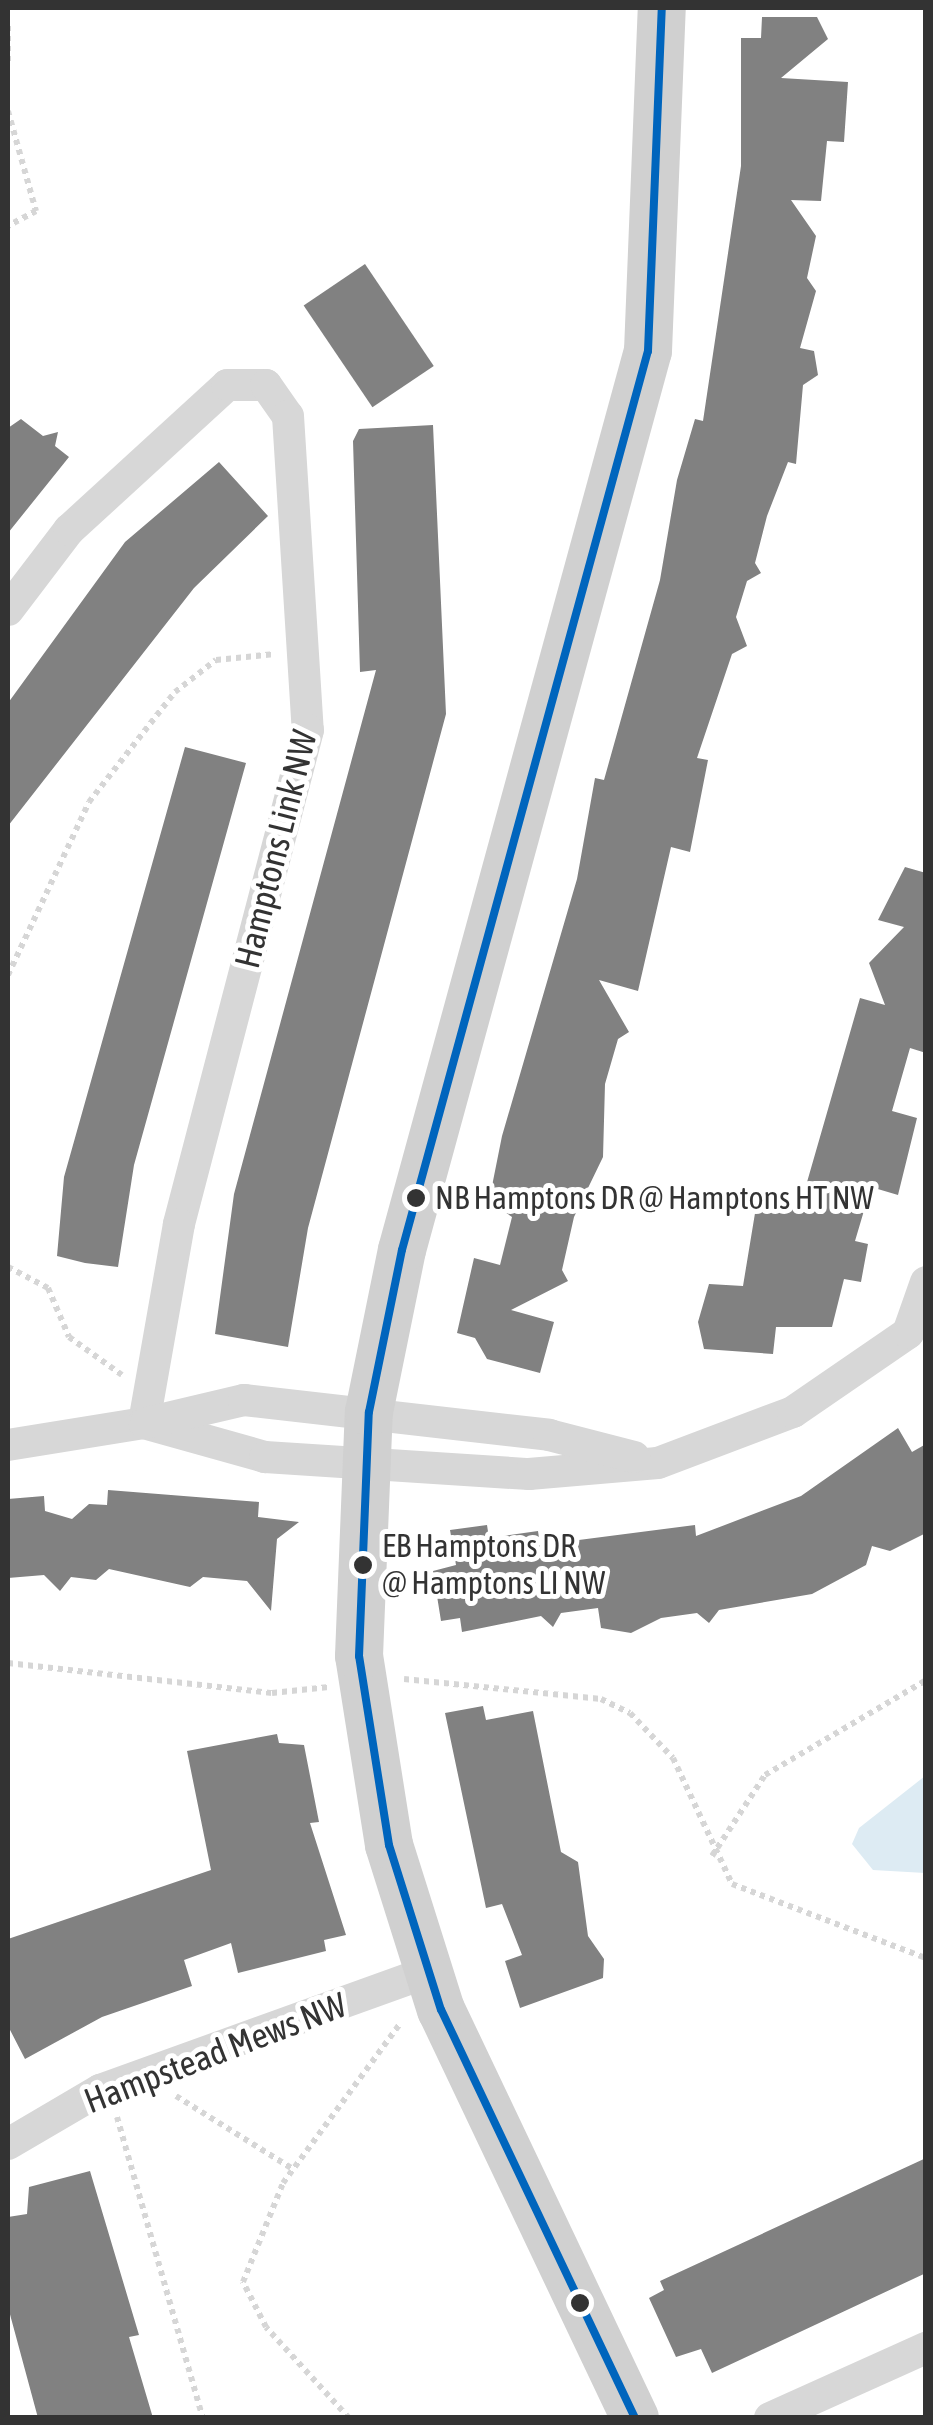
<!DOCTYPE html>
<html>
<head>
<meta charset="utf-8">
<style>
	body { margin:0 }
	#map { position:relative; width:933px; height:2425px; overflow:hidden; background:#fff; font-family:"Asap Condensed",sans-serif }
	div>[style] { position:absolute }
	.water>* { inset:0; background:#ddebf3 }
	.building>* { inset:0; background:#818181; transform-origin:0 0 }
	.path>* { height:6px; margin-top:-3px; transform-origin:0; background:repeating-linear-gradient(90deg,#d6d6d6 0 5px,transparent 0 10px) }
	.street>* { height:32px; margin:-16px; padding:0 16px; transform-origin:16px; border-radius:16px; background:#d7d7d7 }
	.secondary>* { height:48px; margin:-24px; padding:0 24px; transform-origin:24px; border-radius:24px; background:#d0d0d0 }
	.bus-1>* { height:8px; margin:-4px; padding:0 4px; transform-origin:4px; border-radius:4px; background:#0065bd }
	.dots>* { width:28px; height:28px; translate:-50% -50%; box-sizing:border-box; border:5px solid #fff; border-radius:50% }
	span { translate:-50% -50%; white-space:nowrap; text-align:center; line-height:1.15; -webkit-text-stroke:10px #fff; paint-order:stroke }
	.bus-label { font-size:32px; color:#333 }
	.left { translate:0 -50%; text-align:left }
	.street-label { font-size:35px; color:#333 }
	.frame { position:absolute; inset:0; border:10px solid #333; pointer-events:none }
</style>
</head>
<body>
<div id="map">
	<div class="water">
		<i style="clip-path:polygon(925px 1776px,925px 1873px,873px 1870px,852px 1844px,859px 1828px)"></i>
	</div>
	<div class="building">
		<i style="clip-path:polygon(762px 17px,817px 17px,828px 39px,781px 78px,848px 82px,844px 142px,827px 141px,821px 201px,791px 200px,816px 236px,807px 278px,816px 291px,800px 348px,814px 351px,818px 375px,803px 385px,796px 464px,788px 462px,767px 516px,755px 563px,761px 573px,747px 581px,736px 617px,747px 646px,732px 654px,697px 758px,708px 760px,690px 852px,671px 847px,638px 991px,599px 980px,629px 1032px,618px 1039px,605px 1084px,603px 1157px,574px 1217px,562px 1270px,568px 1281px,511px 1310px,554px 1322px,540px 1373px,487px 1359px,475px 1338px,457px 1333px,474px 1258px,500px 1265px,512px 1217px,489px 1201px,502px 1136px,577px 879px,595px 778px,604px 780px,660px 580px,677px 480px,695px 419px,703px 421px,741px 166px,741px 38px,761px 38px)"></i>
		<i style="left:365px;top:264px;width:123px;height:74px;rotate:56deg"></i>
		<i style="clip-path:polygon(21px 419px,43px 436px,58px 432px,55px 446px,69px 457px,8px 533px,8px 428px)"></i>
		<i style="clip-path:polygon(433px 425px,446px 714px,308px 1228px,288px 1347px,215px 1334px,234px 1194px,376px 670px,360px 672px,353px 441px,359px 429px)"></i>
		<i style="clip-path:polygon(219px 462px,268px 516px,194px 588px,8px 826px,8px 703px,125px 542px)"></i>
		<i style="clip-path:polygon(185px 747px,246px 763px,134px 1165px,118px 1267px,85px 1263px,57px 1256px,64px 1177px)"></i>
		<i style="clip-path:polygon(905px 867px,926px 873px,926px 1053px,910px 1048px,892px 1111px,917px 1118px,898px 1195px,871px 1187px,855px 1241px,868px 1244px,861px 1282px,844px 1279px,832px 1327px,776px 1327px,773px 1354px,704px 1349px,698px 1322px,709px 1284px,743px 1286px,758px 1195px,801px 1203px,860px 998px,885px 1005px,869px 963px,904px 927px,878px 920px)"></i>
		<i style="clip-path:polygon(898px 1428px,912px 1452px,926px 1444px,926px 1533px,890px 1551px,872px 1546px,866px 1565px,812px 1594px,719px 1610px,709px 1623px,697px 1613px,661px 1618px,631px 1633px,601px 1628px,598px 1608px,561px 1613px,553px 1627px,541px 1616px,462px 1632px,460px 1618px,441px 1621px,433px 1571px,456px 1565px,450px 1530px,487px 1525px,489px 1538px,538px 1531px,540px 1545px,695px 1525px,696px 1536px,801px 1496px)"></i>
		<i style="clip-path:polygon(108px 1490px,259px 1502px,258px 1517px,299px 1522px,277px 1539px,271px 1611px,247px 1581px,203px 1577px,190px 1587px,109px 1569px,96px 1580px,71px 1577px,60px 1591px,44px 1575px,8px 1578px,8px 1499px,44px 1496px,45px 1511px,72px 1519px,89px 1504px,107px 1505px)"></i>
		<i style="clip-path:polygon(483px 1706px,486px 1720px,533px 1711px,561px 1852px,578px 1862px,588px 1936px,604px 1959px,603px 1978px,520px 2008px,505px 1961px,522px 1955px,502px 1904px,486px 1908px,445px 1713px)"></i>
		<i style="clip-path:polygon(277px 1734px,279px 1743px,304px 1745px,319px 1822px,310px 1823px,346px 1935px,324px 1940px,326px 1951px,238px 1973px,231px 1943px,184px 1960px,192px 1986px,102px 2017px,25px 2059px,8px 2026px,8px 1939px,211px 1870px,187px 1751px)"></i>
		<i style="clip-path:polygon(926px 2158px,926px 2273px,712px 2373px,701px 2349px,676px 2357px,649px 2298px,664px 2290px,660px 2281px)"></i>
		<i style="clip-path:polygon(90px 2171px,139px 2335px,129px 2337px,153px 2418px,38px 2418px,8px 2307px,8px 2217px,27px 2214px,29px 2187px)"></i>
	</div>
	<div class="path">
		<i style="left:8px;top:26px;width:36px;rotate:90deg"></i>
		<i style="left:8px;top:111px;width:104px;rotate:74.4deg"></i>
		<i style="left:36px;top:211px;width:32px;rotate:152deg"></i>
		<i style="left:8px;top:975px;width:191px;rotate:-64.9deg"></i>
		<i style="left:89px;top:802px;width:140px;rotate:-52deg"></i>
		<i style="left:175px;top:692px;width:52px;rotate:-38deg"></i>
		<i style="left:216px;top:660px;width:59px;rotate:-5.8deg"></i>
		<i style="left:8px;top:1267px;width:45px;rotate:27.7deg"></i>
		<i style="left:48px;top:1288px;width:53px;rotate:66.8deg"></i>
		<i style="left:69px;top:1337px;width:65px;rotate:35.6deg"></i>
		<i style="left:8px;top:1663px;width:266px;rotate:6.5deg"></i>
		<i style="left:272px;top:1693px;width:57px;rotate:-6deg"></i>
		<i style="left:404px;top:1679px;width:198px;rotate:5.8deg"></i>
		<i style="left:601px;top:1699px;width:32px;rotate:26deg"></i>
		<i style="left:630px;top:1713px;width:62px;rotate:46.3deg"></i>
		<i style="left:673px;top:1758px;width:139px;rotate:64.9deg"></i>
		<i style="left:732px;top:1884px;width:208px;rotate:20.9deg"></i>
		<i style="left:712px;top:1856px;width:97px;rotate:-56.8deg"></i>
		<i style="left:765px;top:1775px;width:187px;rotate:-30.5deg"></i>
		<i style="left:176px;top:2096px;width:138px;rotate:32deg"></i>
		<i style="left:117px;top:2117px;width:313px;rotate:74.1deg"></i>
		<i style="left:349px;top:2418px;width:123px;rotate:-132.4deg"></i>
		<i style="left:266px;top:2327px;width:51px;rotate:-117.1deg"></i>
		<i style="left:243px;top:2282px;width:107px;rotate:-68deg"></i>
		<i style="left:283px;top:2183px;width:196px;rotate:-53.7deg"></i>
	</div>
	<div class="street">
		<i style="left:8px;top:610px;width:101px;rotate:-52.7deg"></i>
		<i style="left:69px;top:530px;width:214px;rotate:-42.5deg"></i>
		<i style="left:227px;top:385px;width:39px"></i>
		<i style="left:266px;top:385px;width:38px;rotate:55deg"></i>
		<i style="left:288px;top:416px;width:315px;rotate:86.4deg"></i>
		<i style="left:308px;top:730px;width:511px;rotate:104.64deg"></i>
		<i style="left:179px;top:1224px;width:202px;rotate:100deg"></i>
		<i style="left:144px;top:1423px;width:138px;rotate:170.8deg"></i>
		<i style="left:144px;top:1423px;width:126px;rotate:15.7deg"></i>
		<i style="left:265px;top:1457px;width:265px;rotate:3.7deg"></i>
		<i style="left:529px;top:1474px;width:129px;rotate:-4.9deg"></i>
		<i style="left:658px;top:1463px;width:144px;rotate:-20.7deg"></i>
		<i style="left:793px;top:1412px;width:140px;rotate:-34.5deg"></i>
		<i style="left:908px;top:1333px;width:54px;rotate:-70.6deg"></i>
		<i style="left:146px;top:1423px;width:101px;rotate:-13.2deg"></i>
		<i style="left:244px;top:1400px;width:307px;rotate:6.5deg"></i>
		<i style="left:549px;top:1435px;width:88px;rotate:14.5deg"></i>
		<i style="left:8px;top:2144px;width:107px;rotate:-30.4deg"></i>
		<i style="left:100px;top:2090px;width:348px;rotate:-19.8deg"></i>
		<i style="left:770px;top:2418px;width:171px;rotate:-24.2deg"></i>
	</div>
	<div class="secondary">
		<i style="left:635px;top:2418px;width:452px;rotate:-115.4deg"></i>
		<i style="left:441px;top:2010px;width:173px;rotate:-107.5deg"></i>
		<i style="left:389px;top:1845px;width:191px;rotate:-99deg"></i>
		<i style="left:359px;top:1656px;width:244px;rotate:-87.7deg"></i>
		<i style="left:369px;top:1412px;width:165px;rotate:-78.5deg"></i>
		<i style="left:402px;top:1250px;width:932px;rotate:-74.7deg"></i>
		<i style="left:648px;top:351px;width:343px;rotate:-87.7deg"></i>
	</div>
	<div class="bus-1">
		<i style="left:635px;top:2418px;width:452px;rotate:-115.4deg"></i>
		<i style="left:441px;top:2010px;width:173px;rotate:-107.5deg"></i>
		<i style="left:389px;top:1845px;width:191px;rotate:-99deg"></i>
		<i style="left:359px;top:1656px;width:244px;rotate:-87.7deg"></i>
		<i style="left:369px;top:1412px;width:165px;rotate:-78.5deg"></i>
		<i style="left:402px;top:1250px;width:932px;rotate:-74.7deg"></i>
		<i style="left:648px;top:351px;width:343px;rotate:-87.7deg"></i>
	</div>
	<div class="dots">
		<i style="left:416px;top:1198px;background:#333"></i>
		<i style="left:363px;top:1565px;background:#333"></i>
		<i style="left:580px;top:2303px;background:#333"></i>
	</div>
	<div class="bus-label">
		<span class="left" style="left:435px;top:1198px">NB Hamptons DR @ Hamptons HT NW</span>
		<span class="left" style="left:382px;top:1565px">EB Hamptons DR<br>@ Hamptons LI NW</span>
	</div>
	<div class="street-label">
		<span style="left:275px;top:849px;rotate:-76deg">Hamptons Link NW</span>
		<span style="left:215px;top:2052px;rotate:-21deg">Hampstead Mews NW</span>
	</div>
	<div class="frame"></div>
</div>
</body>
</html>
